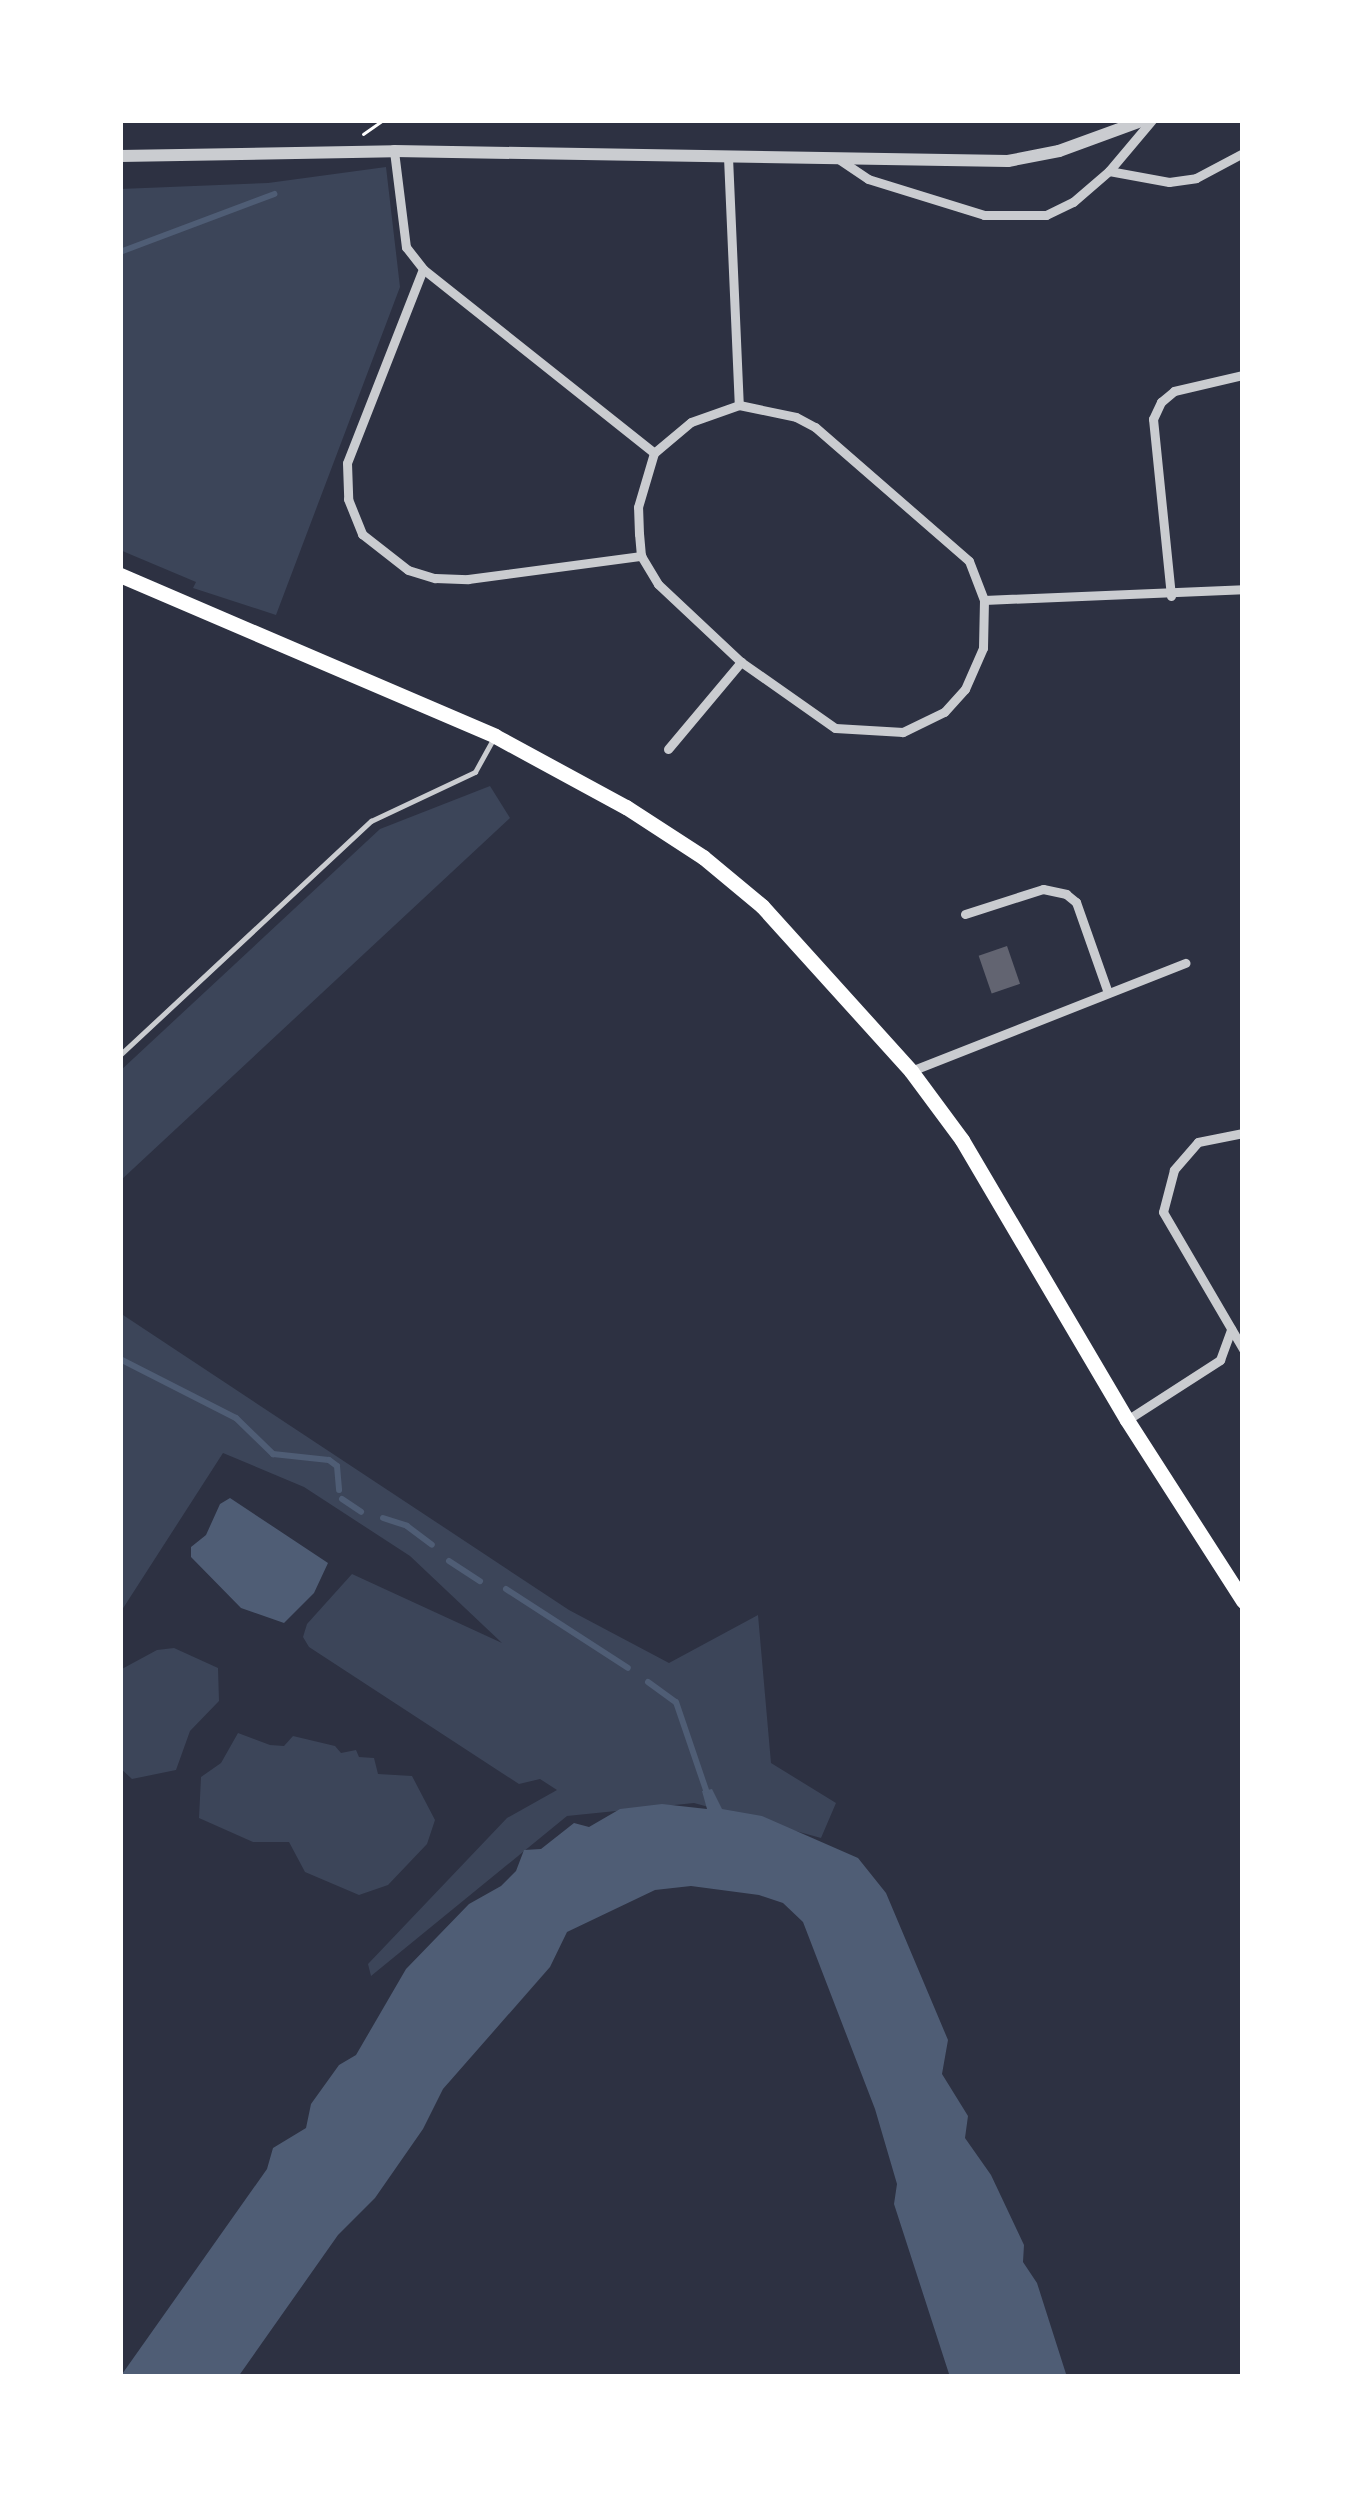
<!DOCTYPE html>
<html>
<head>
<meta charset="utf-8">
<style>
	body { margin:0 }
	#map { position:relative; width:1363px; height:2497px; overflow:hidden; background:#2d3142; font-family:"Fira Sans Condensed",sans-serif }
	div>[style] { position:absolute }
	.green>* { inset:0; background:#3c4559 }
	.water>* { inset:0; background:#4f5d75 }
	.stream>* { height:6px; margin:-3px; padding:0 3px; transform-origin:3px; border-radius:3px; background:#4f5d75 }
	.building>* { inset:0; background:#626471; transform-origin:0 0 }
	.path>* { height:3px; margin:-1.5px; padding:0 1.5px; transform-origin:1.5px; border-radius:1.5px; background:#fff }
	.service>* { height:4.5px; margin:-2.25px; padding:0 2.25px; transform-origin:2.25px; border-radius:2.25px; background:#caccd0 }
	.minor>* { height:9px; margin:-4.5px; padding:0 4.5px; transform-origin:4.5px; border-radius:4.5px; background:#caccd0 }
	.tertiary>* { height:12px; margin:-6px; padding:0 6px; transform-origin:6px; border-radius:6px; background:#caccd0 }
	.primary>* { height:15px; margin:-7.5px; padding:0 7.5px; transform-origin:7.5px; border-radius:7.5px; background:#fff }
	span { translate:-50% -50%; white-space:nowrap; text-align:center; line-height:1.15; -webkit-text-stroke:9px #fff; paint-order:stroke }
	.frame { position:absolute; inset:0; border:123px solid #fff; pointer-events:none }
</style>
</head>
<body>
<div id="map">
	<div class="green">
		<i style="clip-path:polygon(386px 167px,400px 287px,276px 615px,193px 588px,196px 582px,120px 550px,120px 189px,268px 183px)"></i>
		<i style="clip-path:polygon(490px 786px,510px 818px,120px 1181px,120px 1071px,380px 829px)"></i>
		<i style="clip-path:polygon(120px 1313px,569px 1610px,669px 1663px,758px 1615px,771px 1763px,836px 1803px,821px 1838px,694px 1803px,567px 1816px,371px 1976px,368px 1964px,507px 1818px,557px 1790px,540px 1779px,519px 1784px,309px 1647px,303px 1637px,307px 1624px,352px 1574px,502px 1643px,410px 1556px,304px 1487px,223px 1453px,120px 1613px)"></i>
		<i style="clip-path:polygon(174px 1648px,218px 1668px,219px 1701px,190px 1731px,176px 1770px,132px 1779px,120px 1768px,120px 1670px,157px 1650px)"></i>
		<i style="clip-path:polygon(238px 1733px,270px 1745px,284px 1746px,293px 1736px,335px 1746px,341px 1753px,356px 1750px,359px 1757px,374px 1758px,378px 1774px,412px 1776px,435px 1820px,427px 1844px,388px 1885px,359px 1895px,305px 1872px,289px 1842px,253px 1842px,199px 1818px,201px 1777px,221px 1763px)"></i>
	</div>
	<div class="water">
		<i style="clip-path:polygon(230px 1498px,328px 1563px,314px 1593px,284px 1623px,241px 1608px,191px 1557px,191px 1547px,206px 1535px,220px 1504px)"></i>
		<i style="clip-path:polygon(712px 1789px,722px 1809px,762px 1816px,858px 1858px,886px 1893px,948px 2040px,942px 2074px,968px 2116px,965px 2138px,991px 2175px,1024px 2245px,1023px 2262px,1037px 2283px,1067px 2377px,950px 2377px,894px 2204px,897px 2184px,875px 2109px,803px 1922px,783px 1903px,759px 1895px,691px 1886px,655px 1890px,567px 1932px,550px 1967px,443px 2089px,423px 2129px,375px 2198px,338px 2235px,238px 2377px,120px 2377px,267px 2169px,273px 2148px,306px 2128px,311px 2104px,339px 2065px,356px 2055px,406px 1969px,469px 1904px,501px 1886px,516px 1871px,524px 1850px,541px 1849px,574px 1823px,589px 1827px,620px 1809px,662px 1804px,707px 1809px,702px 1791px)"></i>
	</div>
	<div class="stream">
		<i style="left:120px;top:252px;width:165px;rotate:-20.6deg"></i>
		<i style="left:120px;top:1359px;width:130px;rotate:27deg"></i>
		<i style="left:236px;top:1418px;width:52px;rotate:44.2deg"></i>
		<i style="left:273px;top:1454px;width:56px;rotate:6.1deg"></i>
		<i style="left:329px;top:1460px;width:10px;rotate:37deg"></i>
		<i style="left:337px;top:1466px;width:24px;rotate:85deg"></i>
		<i style="left:342px;top:1499px;width:23px;rotate:34deg"></i>
		<i style="left:383px;top:1518px;width:25px;rotate:18deg"></i>
		<i style="left:407px;top:1526px;width:31px;rotate:37deg"></i>
		<i style="left:449px;top:1561px;width:37px;rotate:33deg"></i>
		<i style="left:506px;top:1589px;width:145px;rotate:32.9deg"></i>
		<i style="left:648px;top:1682px;width:34px;rotate:36deg"></i>
		<i style="left:676px;top:1702px;width:93px;rotate:71.2deg"></i>
	</div>
	<div class="building">
		<i style="left:1007px;top:946px;width:40px;height:30px;rotate:71deg"></i>
	</div>
	<div class="path">
		<i style="left:363px;top:134px;width:24px;rotate:-35deg"></i>
	</div>
	<div class="service">
		<i style="left:120px;top:1055px;width:343px;rotate:-43deg"></i>
		<i style="left:371px;top:821px;width:115px;rotate:-25.2deg"></i>
		<i style="left:475px;top:772px;width:35px;rotate:-61deg"></i>
	</div>
	<div class="minor">
		<i style="left:394px;top:151px;width:97px;rotate:82.9deg"></i>
		<i style="left:406px;top:247px;width:28px;rotate:52deg"></i>
		<i style="left:423px;top:269px;width:295px;rotate:38.5deg"></i>
		<i style="left:728px;top:157px;width:248px;rotate:87.5deg"></i>
		<i style="left:840px;top:160px;width:34px;rotate:34deg"></i>
		<i style="left:868px;top:179px;width:121px;rotate:17.2deg"></i>
		<i style="left:984px;top:215px;width:62px"></i>
		<i style="left:1046px;top:215px;width:30px;rotate:-26deg"></i>
		<i style="left:1073px;top:202px;width:48px;rotate:-40.7deg"></i>
		<i style="left:1109px;top:171px;width:67px;rotate:-49.9deg"></i>
		<i style="left:1109px;top:171px;width:61px;rotate:10.4deg"></i>
		<i style="left:1169px;top:182px;width:27px;rotate:-8deg"></i>
		<i style="left:1196px;top:178px;width:53px;rotate:-28deg"></i>
		<i style="left:423px;top:269px;width:208px;rotate:111.4deg"></i>
		<i style="left:347px;top:463px;width:36px;rotate:88deg"></i>
		<i style="left:348px;top:499px;width:38px;rotate:68deg"></i>
		<i style="left:362px;top:534px;width:58px;rotate:38deg"></i>
		<i style="left:408px;top:570px;width:28px;rotate:17deg"></i>
		<i style="left:435px;top:578px;width:33px;rotate:2deg"></i>
		<i style="left:468px;top:579px;width:175px;rotate:-7.6deg"></i>
		<i style="left:739px;top:405px;width:58px;rotate:11.9deg"></i>
		<i style="left:796px;top:417px;width:21px;rotate:28deg"></i>
		<i style="left:815px;top:427px;width:204px;rotate:41deg"></i>
		<i style="left:969px;top:561px;width:42px;rotate:69deg"></i>
		<i style="left:984px;top:600px;width:48px;rotate:91.2deg"></i>
		<i style="left:983px;top:648px;width:45px;rotate:113.7deg"></i>
		<i style="left:965px;top:689px;width:31px;rotate:132deg"></i>
		<i style="left:944px;top:712px;width:46px;rotate:154deg"></i>
		<i style="left:903px;top:732px;width:68px;rotate:-176.6deg"></i>
		<i style="left:835px;top:728px;width:115px;rotate:-144.9deg"></i>
		<i style="left:741px;top:662px;width:114px;rotate:-136.8deg"></i>
		<i style="left:658px;top:584px;width:33px;rotate:-121deg"></i>
		<i style="left:641px;top:556px;width:22px;rotate:-95deg"></i>
		<i style="left:639px;top:534px;width:27px;rotate:-92deg"></i>
		<i style="left:638px;top:507px;width:56px;rotate:-73.5deg"></i>
		<i style="left:654px;top:453px;width:48px;rotate:-40deg"></i>
		<i style="left:691px;top:422px;width:51px;rotate:-19.5deg"></i>
		<i style="left:1171px;top:596px;width:178px;rotate:-95.8deg"></i>
		<i style="left:1153px;top:419px;width:19px;rotate:-65deg"></i>
		<i style="left:1161px;top:402px;width:17px;rotate:-40deg"></i>
		<i style="left:1174px;top:391px;width:71px;rotate:-13.1deg"></i>
		<i style="left:984px;top:600px;width:259px;rotate:-2.4deg"></i>
		<i style="left:668px;top:749px;width:114px;rotate:-50deg"></i>
		<i style="left:965px;top:914px;width:82px;rotate:-17.8deg"></i>
		<i style="left:1043px;top:889px;width:24px;rotate:12deg"></i>
		<i style="left:1066px;top:894px;width:13px;rotate:39deg"></i>
		<i style="left:1076px;top:902px;width:96px;rotate:70.6deg"></i>
		<i style="left:911px;top:1071px;width:295px;rotate:-21.5deg"></i>
		<i style="left:1243px;top:1133px;width:46px;rotate:168.7deg"></i>
		<i style="left:1198px;top:1142px;width:37px;rotate:131deg"></i>
		<i style="left:1174px;top:1170px;width:43px;rotate:104.7deg"></i>
		<i style="left:1163px;top:1212px;width:159px;rotate:59.7deg"></i>
		<i style="left:1127px;top:1420px;width:111px;rotate:-32.8deg"></i>
		<i style="left:1220px;top:1360px;width:33px;rotate:-70deg"></i>
	</div>
	<div class="tertiary">
		<i style="left:120px;top:156px;width:274px;rotate:-1deg"></i>
		<i style="left:394px;top:151px;width:614px;rotate:0.93deg"></i>
		<i style="left:1008px;top:161px;width:52px;rotate:-11.1deg"></i>
		<i style="left:1059px;top:151px;width:90px;rotate:-20deg"></i>
	</div>
	<div class="primary">
		<i style="left:120px;top:575px;width:408px;rotate:23.2deg"></i>
		<i style="left:495px;top:736px;width:149px;rotate:28.5deg"></i>
		<i style="left:626px;top:807px;width:92px;rotate:33deg"></i>
		<i style="left:703px;top:857px;width:77px;rotate:39.7deg"></i>
		<i style="left:762px;top:906px;width:222px;rotate:47.9deg"></i>
		<i style="left:911px;top:1071px;width:86px;rotate:53.5deg"></i>
		<i style="left:962px;top:1140px;width:325px;rotate:59.5deg"></i>
		<i style="left:1127px;top:1420px;width:215px;rotate:57.3deg"></i>
	</div>
	<div class="frame"></div>
</div>
</body>
</html>
